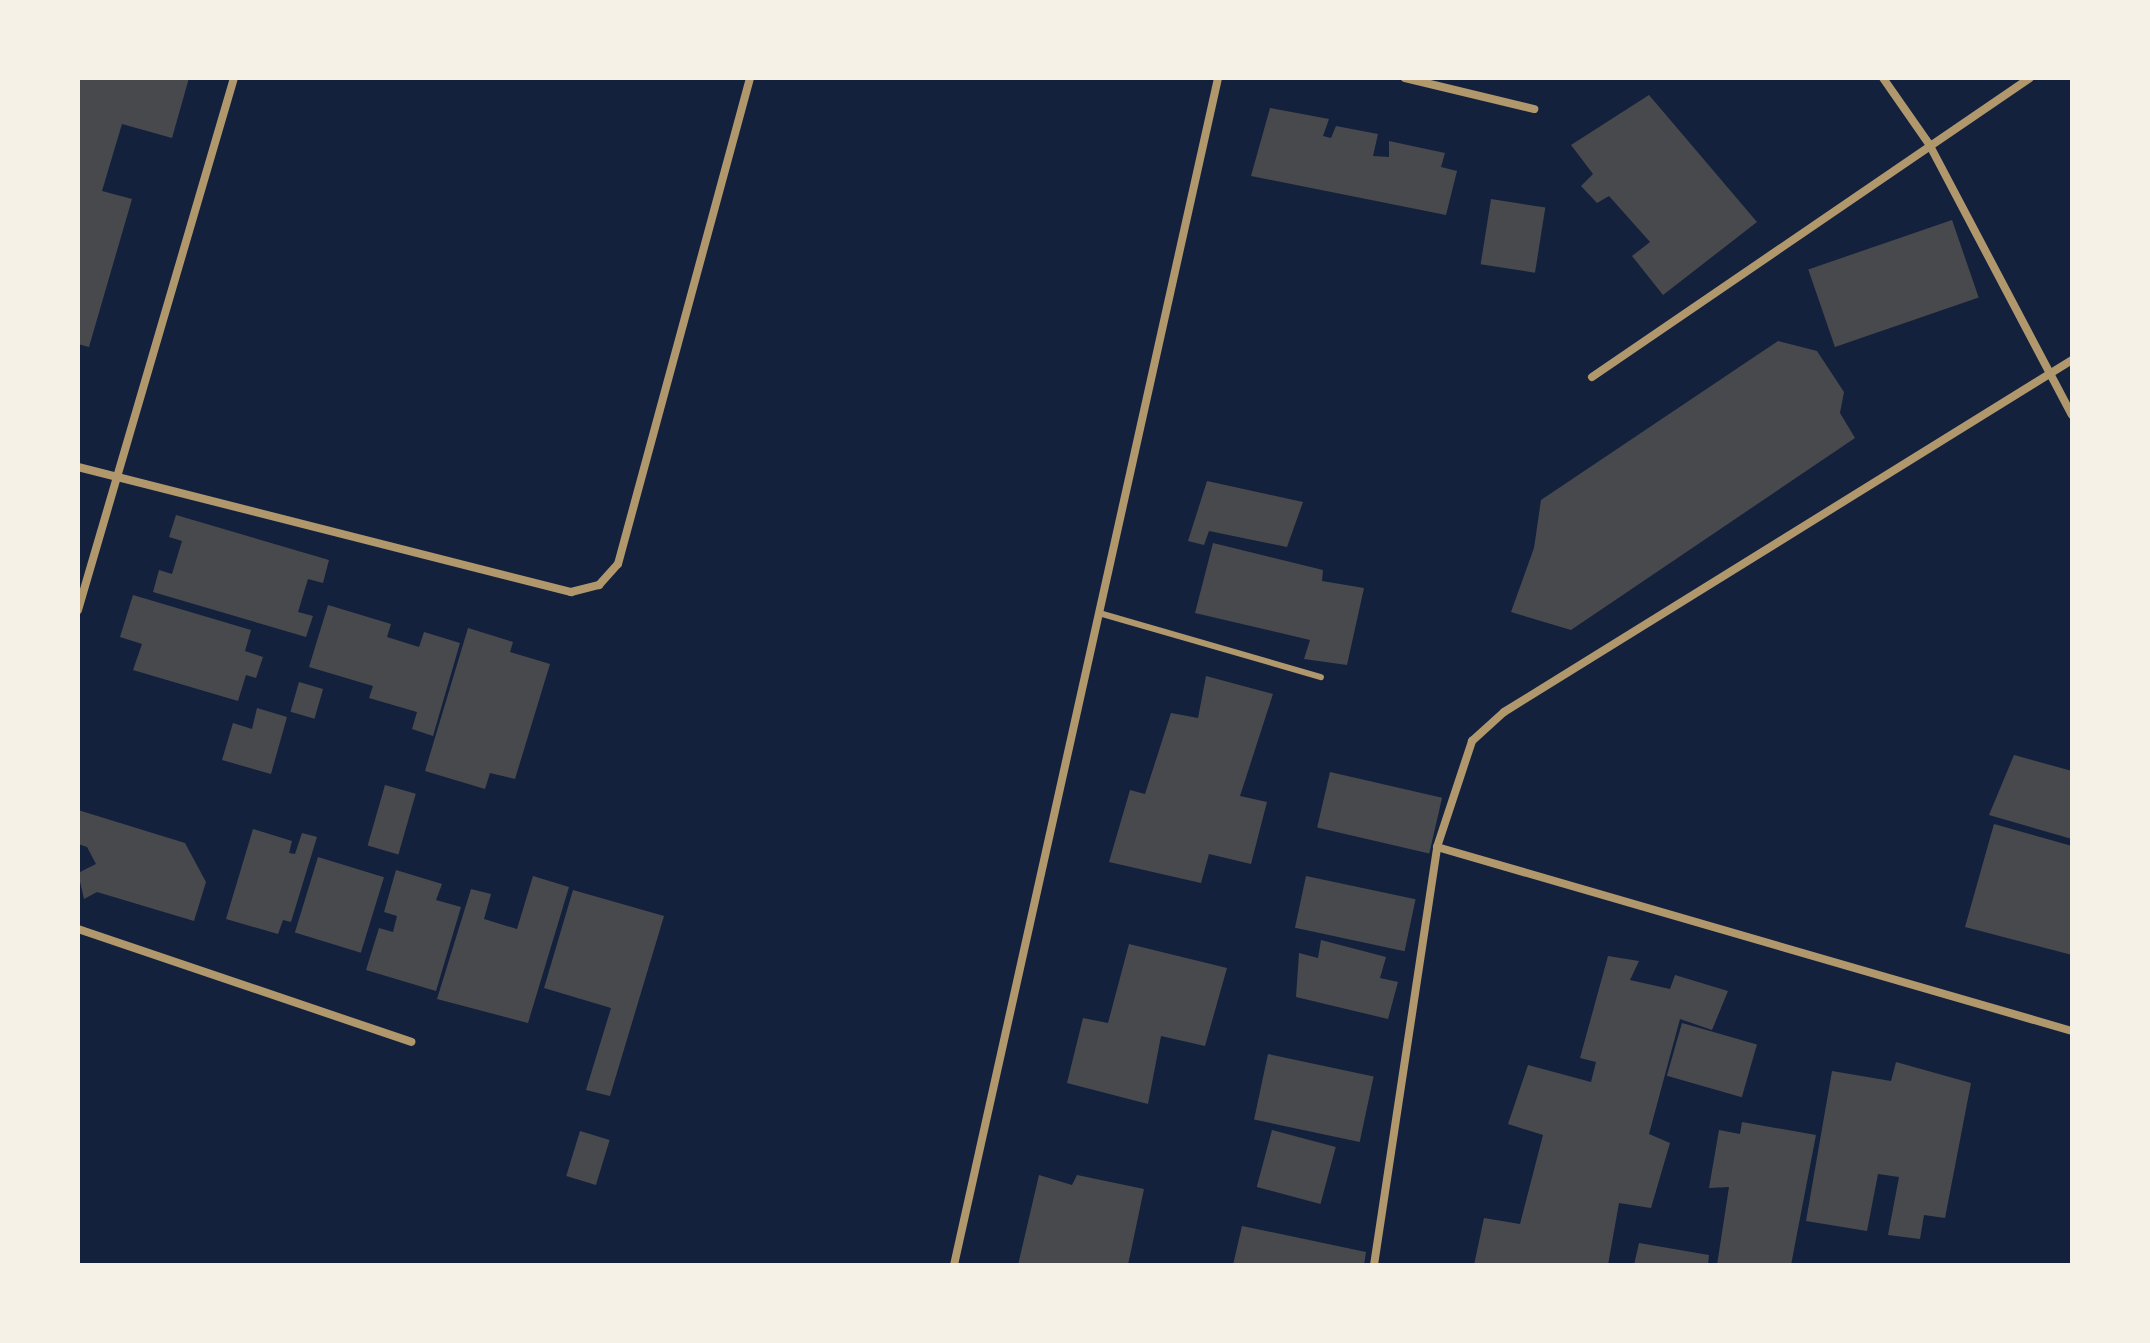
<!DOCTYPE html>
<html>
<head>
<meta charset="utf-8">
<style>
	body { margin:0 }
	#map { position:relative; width:2150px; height:1343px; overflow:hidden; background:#14213d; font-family:Rubik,sans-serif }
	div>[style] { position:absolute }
	.building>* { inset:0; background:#48494c; transform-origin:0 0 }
	.service>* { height:6px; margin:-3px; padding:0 3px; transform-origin:3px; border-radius:3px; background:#b1986c }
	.minor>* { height:8px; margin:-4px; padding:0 4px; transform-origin:4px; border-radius:4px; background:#b1986c }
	span { translate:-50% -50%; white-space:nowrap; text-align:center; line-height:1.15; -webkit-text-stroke:7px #f6f1e7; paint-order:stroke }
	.frame { position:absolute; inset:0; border:80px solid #f6f1e7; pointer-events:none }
</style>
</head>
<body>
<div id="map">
	<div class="building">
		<i style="clip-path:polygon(78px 78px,189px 78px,172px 138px,122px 124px,102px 191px,132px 199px,89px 347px,78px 344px)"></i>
		<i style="clip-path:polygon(1649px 95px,1757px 222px,1663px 295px,1632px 256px,1650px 242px,1609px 196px,1597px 203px,1581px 186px,1593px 174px,1571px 145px)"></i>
		<i style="clip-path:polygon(1270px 108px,1329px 119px,1323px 136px,1331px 138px,1336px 126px,1378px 134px,1373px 156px,1389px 157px,1389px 141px,1445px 153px,1441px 167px,1457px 171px,1446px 215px,1251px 176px)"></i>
		<i style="left:1491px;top:199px;width:55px;height:66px;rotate:9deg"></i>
		<i style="left:1952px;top:220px;width:82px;height:152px;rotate:71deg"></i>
		<i style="clip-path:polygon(1778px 341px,1817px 351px,1844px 392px,1840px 413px,1855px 438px,1571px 630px,1511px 612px,1534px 548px,1541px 500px)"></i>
		<i style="clip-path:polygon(1207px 481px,1303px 502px,1287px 547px,1209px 531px,1204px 545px,1188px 541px)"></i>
		<i style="clip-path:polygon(176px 515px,329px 560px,323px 583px,308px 579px,298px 612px,313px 616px,306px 637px,153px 592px,159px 570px,172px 574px,182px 541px,169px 537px)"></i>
		<i style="clip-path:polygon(1213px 543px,1323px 570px,1322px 581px,1364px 588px,1347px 665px,1304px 659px,1310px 640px,1195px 613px)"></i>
		<i style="clip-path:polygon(133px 595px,251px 630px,245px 651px,263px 657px,256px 678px,246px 675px,238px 701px,133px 670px,142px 644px,120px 637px)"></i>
		<i style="clip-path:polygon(328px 605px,391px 624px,387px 637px,419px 647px,424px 632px,460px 643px,433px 736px,412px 729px,417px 712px,369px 698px,373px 686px,309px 667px)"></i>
		<i style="clip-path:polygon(468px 628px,513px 642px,510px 652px,550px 664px,515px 779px,490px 773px,485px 789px,425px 771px)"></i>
		<i style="clip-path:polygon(1206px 676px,1273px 694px,1240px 796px,1267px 802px,1251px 864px,1209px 854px,1201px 883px,1109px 862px,1130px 790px,1145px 794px,1171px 713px,1198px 718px)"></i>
		<i style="left:299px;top:682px;width:25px;height:31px;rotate:16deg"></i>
		<i style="clip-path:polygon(257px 708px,287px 717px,271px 774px,222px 760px,233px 723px,252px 729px)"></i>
		<i style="clip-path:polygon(2014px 755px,2072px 771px,2072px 839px,1989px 815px)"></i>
		<i style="left:1330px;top:772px;width:115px;height:57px;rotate:13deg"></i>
		<i style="left:385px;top:785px;width:32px;height:63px;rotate:16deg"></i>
		<i style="clip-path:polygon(78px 810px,185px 843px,206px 882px,194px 921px,97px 892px,84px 899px,78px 873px,96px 864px,87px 847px,78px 844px)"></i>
		<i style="clip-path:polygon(1994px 824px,2072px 846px,2072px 955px,1965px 927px)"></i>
		<i style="clip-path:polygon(253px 829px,292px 841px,289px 853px,295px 854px,302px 833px,317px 837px,291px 922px,283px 920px,278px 934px,226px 919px)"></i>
		<i style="left:318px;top:857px;width:69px;height:79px;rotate:17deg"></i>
		<i style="clip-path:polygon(396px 870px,442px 884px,436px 900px,461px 907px,436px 991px,366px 970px,379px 928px,393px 932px,397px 916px,384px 912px)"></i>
		<i style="clip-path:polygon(533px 876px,569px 887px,528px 1023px,437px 999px,471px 889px,491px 894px,484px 919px,517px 929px)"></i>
		<i style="left:1306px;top:876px;width:112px;height:53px;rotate:12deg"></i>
		<i style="clip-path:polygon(573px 890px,664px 916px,610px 1096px,586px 1090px,611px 1008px,544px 988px)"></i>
		<i style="clip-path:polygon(1321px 940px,1386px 957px,1380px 978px,1398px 982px,1388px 1019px,1296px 997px,1299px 953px,1318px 958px)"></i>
		<i style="clip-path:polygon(1129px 944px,1227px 968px,1205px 1046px,1161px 1036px,1148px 1104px,1067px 1083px,1083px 1018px,1108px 1023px)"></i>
		<i style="clip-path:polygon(1608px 956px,1639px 961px,1630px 980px,1670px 989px,1675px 975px,1728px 991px,1712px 1030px,1680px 1019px,1649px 1134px,1670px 1143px,1651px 1208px,1619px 1203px,1608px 1265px,1474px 1265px,1484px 1218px,1520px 1224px,1543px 1135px,1508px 1124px,1528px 1065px,1591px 1082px,1596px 1062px,1580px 1058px)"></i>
		<i style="left:1682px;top:1023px;width:78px;height:55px;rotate:16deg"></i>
		<i style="left:1268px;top:1054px;width:108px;height:67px;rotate:12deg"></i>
		<i style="clip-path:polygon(1896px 1062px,1971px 1083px,1945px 1218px,1924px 1215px,1920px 1239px,1888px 1235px,1899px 1177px,1878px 1174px,1867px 1231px,1806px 1221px,1832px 1071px,1891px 1081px)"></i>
		<i style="clip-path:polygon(1742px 1122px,1816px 1135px,1791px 1265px,1717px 1265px,1729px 1187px,1709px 1188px,1719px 1130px,1740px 1134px)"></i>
		<i style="left:1272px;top:1130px;width:66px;height:59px;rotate:15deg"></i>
		<i style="left:580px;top:1131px;width:31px;height:47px;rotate:17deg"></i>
		<i style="clip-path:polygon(1039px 1175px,1072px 1185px,1077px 1175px,1144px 1189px,1128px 1265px,1018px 1265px)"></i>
		<i style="clip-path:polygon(1242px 1226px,1366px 1252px,1364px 1265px,1233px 1265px)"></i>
		<i style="clip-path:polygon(1639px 1243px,1709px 1255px,1708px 1265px,1634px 1265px)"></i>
	</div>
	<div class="service">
		<i style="left:1099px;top:613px;width:231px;rotate:16.1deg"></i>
	</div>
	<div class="minor">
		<i style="left:1405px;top:78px;width:133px;rotate:13.5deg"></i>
		<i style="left:1883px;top:78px;width:80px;rotate:55.1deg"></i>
		<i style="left:1929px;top:144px;width:306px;rotate:62.2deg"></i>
		<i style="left:1592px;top:377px;width:530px;rotate:-34.32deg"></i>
		<i style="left:78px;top:467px;width:509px;rotate:14.23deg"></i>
		<i style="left:571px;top:592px;width:29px;rotate:-14deg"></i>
		<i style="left:599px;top:585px;width:28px;rotate:-48deg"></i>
		<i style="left:618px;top:564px;width:504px;rotate:-74.8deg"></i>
		<i style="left:78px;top:610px;width:554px;rotate:-73.66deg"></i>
		<i style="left:1437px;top:847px;width:661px;rotate:16.16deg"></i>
		<i style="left:78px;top:929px;width:352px;rotate:18.7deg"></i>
		<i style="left:954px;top:1265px;width:1216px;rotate:-77.46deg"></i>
		<i style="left:1374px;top:1265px;width:423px;rotate:-81.4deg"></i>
		<i style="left:1437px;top:847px;width:112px;rotate:-71.7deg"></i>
		<i style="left:1472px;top:741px;width:43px;rotate:-42.2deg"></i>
		<i style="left:1504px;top:712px;width:668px;rotate:-31.79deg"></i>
	</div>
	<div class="frame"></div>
</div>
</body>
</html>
